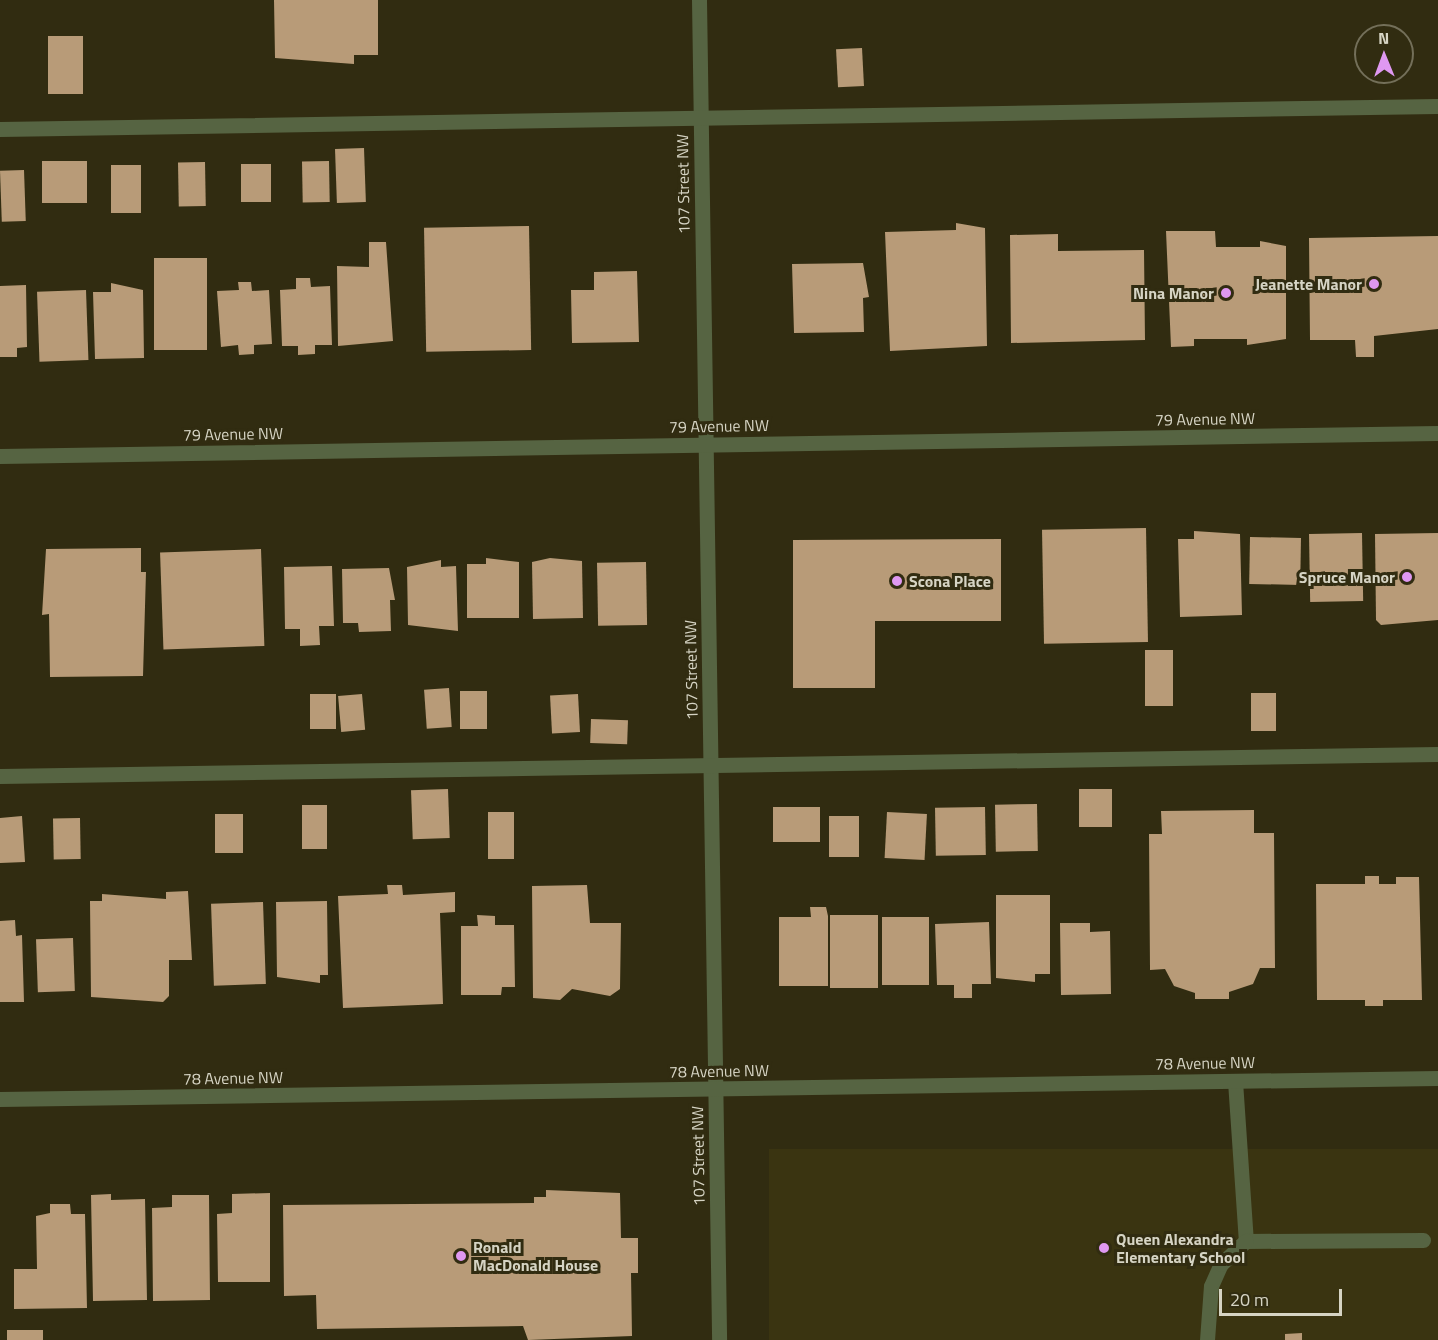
<!DOCTYPE html>
<html>
<head>
<meta charset="utf-8">
<style>
	body { margin:0 }
	#map { position:relative; width:1438px; height:1340px; overflow:hidden; background:#312c11; font-family:"Titillium Web",sans-serif }
	div>[style] { position:absolute }
	.built>* { inset:0; background:#3a3411; transform-origin:0 0 }
	.building>* { inset:0; background:#b89b78; transform-origin:0 0 }
	.minor>* { height:15px; margin:-7.5px; padding:0 7.5px; transform-origin:7.5px; border-radius:7.5px; background:#566442 }
	.dots>* { width:16px; height:16px; translate:-50% -50%; box-sizing:border-box; border:3px solid #312c11; border-radius:50% }
	span { translate:-50% -50%; white-space:nowrap; text-align:center; line-height:1.15; -webkit-text-stroke:6px #312c11; paint-order:stroke }
	.street-label { font-size:16px; color:#d6d4c4 }
	.poi-label { font-size:16px; color:#d6d4c4; font-weight:700 }
	.right { translate:-100% -50%; text-align:right }
	.left { translate:0 -50%; text-align:left }
	.north { position:absolute; left:1354px; top:24px; width:60px; height:60px; box-sizing:border-box; background:#312c11; border:2px solid #736f59; border-radius:50%; rotate:359deg; font-size:16px; font-weight:700; line-height:24px; text-align:center; color:#d6d4c4 }
	.north::after { content:''; display:block; margin:auto; width:21px; height:27px; background:#df98f1; clip-path:polygon(50% 0,100% 100%,50% 72%,0 100%) }
	.scale { position:absolute; left:1219px; top:1289px; width:123px; height:27px; box-sizing:border-box; border:3px solid #d6d4c4; border-top:0; padding-left:8px; font-size:18px; line-height:21px; white-space:nowrap; color:#d6d4c4; -webkit-text-stroke:4px #312c11; paint-order:stroke }
</style>
</head>
<body>
<div id="map">
	<div class="built">
		<i style="left:1438px;top:1149px;width:191px;height:669px;rotate:90deg"></i>
	</div>
	<div class="building">
		<i style="clip-path:polygon(274px 0,378px 0,378px 55px,354px 55px,354px 64px,275px 58px)"></i>
		<i style="left:48px;top:36px;width:35px;height:58px"></i>
		<i style="left:862px;top:48px;width:38px;height:26px;rotate:87deg"></i>
		<i style="left:364px;top:148px;width:54px;height:29px;rotate:88deg"></i>
		<i style="left:42px;top:161px;width:45px;height:42px"></i>
		<i style="left:329px;top:161px;width:41px;height:27px;rotate:89deg"></i>
		<i style="left:205px;top:162px;width:44px;height:27px;rotate:89deg"></i>
		<i style="left:241px;top:164px;width:30px;height:38px"></i>
		<i style="left:141px;top:165px;width:48px;height:30px;rotate:90deg"></i>
		<i style="left:24px;top:170px;width:51px;height:24px;rotate:88deg"></i>
		<i style="clip-path:polygon(956px 223px,985px 228px,987px 346px,890px 351px,885px 232px,956px 230px)"></i>
		<i style="left:529px;top:226px;width:124px;height:105px;rotate:89deg"></i>
		<i style="clip-path:polygon(1166px 231px,1215px 231px,1216px 247px,1260px 247px,1260px 241px,1286px 246px,1286px 339px,1247px 345px,1247px 339px,1194px 339px,1194px 346px,1171px 347px)"></i>
		<i style="clip-path:polygon(1058px 234px,1058px 251px,1144px 250px,1145px 340px,1011px 343px,1010px 235px)"></i>
		<i style="clip-path:polygon(1438px 236px,1438px 329px,1374px 336px,1374px 357px,1356px 357px,1355px 340px,1310px 340px,1309px 238px)"></i>
		<i style="clip-path:polygon(369px 242px,386px 242px,393px 341px,338px 346px,337px 266px,369px 267px)"></i>
		<i style="left:207px;top:258px;width:92px;height:53px;rotate:90deg"></i>
		<i style="clip-path:polygon(863px 263px,869px 297px,863px 298px,864px 332px,794px 333px,792px 264px)"></i>
		<i style="clip-path:polygon(637px 271px,639px 342px,572px 343px,571px 290px,594px 290px,594px 272px)"></i>
		<i style="clip-path:polygon(296px 278px,310px 278px,311px 287px,330px 286px,332px 345px,315px 345px,315px 354px,298px 355px,298px 346px,282px 346px,280px 290px,296px 289px)"></i>
		<i style="clip-path:polygon(238px 282px,251px 282px,252px 291px,269px 290px,272px 344px,254px 345px,254px 354px,239px 355px,238px 345px,221px 347px,217px 291px,239px 290px)"></i>
		<i style="clip-path:polygon(111px 283px,143px 290px,144px 358px,95px 359px,93px 292px,111px 292px)"></i>
		<i style="clip-path:polygon(26px 285px,27px 347px,17px 348px,17px 357px,0 357px,0 286px)"></i>
		<i style="left:86px;top:290px;width:70px;height:49px;rotate:88deg"></i>
		<i style="left:1146px;top:528px;width:114px;height:104px;rotate:89deg"></i>
		<i style="clip-path:polygon(1194px 531px,1240px 534px,1242px 615px,1180px 617px,1178px 539px,1194px 539px)"></i>
		<i style="left:1362px;top:533px;width:68px;height:53px;rotate:89deg"></i>
		<i style="clip-path:polygon(1438px 533px,1438px 620px,1381px 625px,1376px 620px,1375px 534px)"></i>
		<i style="left:1250px;top:537px;width:51px;height:47px;rotate:1deg"></i>
		<i style="clip-path:polygon(1001px 539px,1001px 621px,875px 621px,875px 688px,793px 688px,793px 540px)"></i>
		<i style="clip-path:polygon(141px 548px,141px 572px,146px 572px,143px 676px,50px 677px,49px 614px,42px 615px,46px 549px)"></i>
		<i style="left:261px;top:549px;width:97px;height:101px;rotate:88deg"></i>
		<i style="clip-path:polygon(486px 558px,519px 562px,519px 618px,467px 618px,467px 564px,486px 564px)"></i>
		<i style="clip-path:polygon(550px 558px,582px 561px,583px 618px,533px 619px,532px 562px)"></i>
		<i style="clip-path:polygon(441px 560px,441px 567px,456px 566px,458px 631px,408px 625px,407px 567px)"></i>
		<i style="left:646px;top:562px;width:63px;height:49px;rotate:89deg"></i>
		<i style="clip-path:polygon(332px 566px,334px 626px,319px 626px,320px 645px,300px 646px,300px 629px,285px 629px,284px 567px)"></i>
		<i style="clip-path:polygon(389px 568px,395px 600px,390px 600px,391px 631px,359px 632px,358px 623px,343px 623px,342px 569px)"></i>
		<i style="left:1145px;top:650px;width:28px;height:56px"></i>
		<i style="left:449px;top:688px;width:39px;height:25px;rotate:86deg"></i>
		<i style="left:460px;top:691px;width:27px;height:38px"></i>
		<i style="left:1251px;top:693px;width:25px;height:38px"></i>
		<i style="left:310px;top:694px;width:26px;height:35px"></i>
		<i style="left:362px;top:694px;width:36px;height:24px;rotate:85deg"></i>
		<i style="left:578px;top:694px;width:38px;height:28px;rotate:87deg"></i>
		<i style="left:591px;top:719px;width:37px;height:24px;rotate:2deg"></i>
		<i style="left:448px;top:789px;width:49px;height:37px;rotate:88deg"></i>
		<i style="left:1079px;top:789px;width:33px;height:38px"></i>
		<i style="left:1037px;top:804px;width:47px;height:42px;rotate:89deg"></i>
		<i style="left:302px;top:805px;width:25px;height:44px"></i>
		<i style="left:773px;top:807px;width:47px;height:35px"></i>
		<i style="left:985px;top:807px;width:48px;height:50px;rotate:89deg"></i>
		<i style="clip-path:polygon(1254px 810px,1254px 833px,1274px 833px,1275px 968px,1260px 968px,1253px 984px,1229px 992px,1229px 999px,1195px 999px,1195px 993px,1174px 986px,1165px 969px,1150px 970px,1149px 834px,1162px 834px,1161px 811px)"></i>
		<i style="left:488px;top:812px;width:26px;height:47px"></i>
		<i style="left:887px;top:812px;width:40px;height:46px;rotate:3deg"></i>
		<i style="left:215px;top:814px;width:28px;height:39px"></i>
		<i style="clip-path:polygon(22px 816px,25px 862px,0 863px,0 818px)"></i>
		<i style="left:829px;top:816px;width:30px;height:41px"></i>
		<i style="left:80px;top:818px;width:41px;height:27px;rotate:89deg"></i>
		<i style="clip-path:polygon(1365px 876px,1379px 876px,1379px 884px,1396px 884px,1396px 877px,1419px 877px,1422px 1000px,1383px 1000px,1383px 1006px,1365px 1006px,1365px 1000px,1317px 1000px,1316px 884px,1365px 884px)"></i>
		<i style="clip-path:polygon(387px 885px,402px 885px,403px 895px,455px 892px,455px 912px,440px 913px,443px 1004px,343px 1008px,338px 896px,388px 894px)"></i>
		<i style="clip-path:polygon(587px 885px,590px 923px,621px 923px,620px 989px,610px 996px,572px 989px,560px 1000px,533px 998px,532px 886px)"></i>
		<i style="clip-path:polygon(188px 891px,192px 960px,169px 960px,169px 996px,163px 1002px,91px 997px,90px 901px,102px 901px,102px 894px,166px 899px,166px 892px)"></i>
		<i style="clip-path:polygon(996px 895px,1050px 895px,1050px 974px,1035px 974px,1035px 982px,996px 978px)"></i>
		<i style="clip-path:polygon(327px 901px,328px 975px,320px 975px,320px 983px,277px 977px,276px 902px)"></i>
		<i style="left:263px;top:902px;width:82px;height:52px;rotate:88deg"></i>
		<i style="clip-path:polygon(810px 907px,826px 907px,828px 916px,828px 986px,779px 986px,779px 917px,811px 917px)"></i>
		<i style="clip-path:polygon(477px 915px,495px 916px,495px 925px,514px 925px,515px 987px,502px 987px,501px 995px,461px 995px,461px 926px,478px 926px)"></i>
		<i style="left:830px;top:915px;width:48px;height:73px"></i>
		<i style="left:882px;top:917px;width:47px;height:68px"></i>
		<i style="clip-path:polygon(15px 920px,16px 936px,22px 935px,24px 1002px,0 1002px,0 921px)"></i>
		<i style="clip-path:polygon(989px 922px,991px 984px,972px 984px,972px 998px,954px 998px,954px 985px,937px 985px,935px 924px)"></i>
		<i style="clip-path:polygon(1060px 923px,1090px 923px,1090px 932px,1110px 931px,1111px 994px,1061px 995px)"></i>
		<i style="left:73px;top:938px;width:53px;height:37px;rotate:88deg"></i>
		<i style="clip-path:polygon(546px 1190px,620px 1193px,621px 1238px,638px 1238px,638px 1273px,631px 1273px,632px 1336px,528px 1340px,523px 1326px,317px 1329px,316px 1295px,284px 1296px,283px 1205px,534px 1203px,534px 1197px,546px 1197px)"></i>
		<i style="clip-path:polygon(270px 1193px,270px 1282px,218px 1282px,217px 1214px,232px 1213px,232px 1194px)"></i>
		<i style="clip-path:polygon(111px 1194px,111px 1200px,145px 1199px,147px 1300px,93px 1301px,91px 1195px)"></i>
		<i style="clip-path:polygon(172px 1195px,209px 1195px,210px 1300px,153px 1301px,152px 1208px,172px 1207px)"></i>
		<i style="clip-path:polygon(50px 1204px,70px 1204px,71px 1214px,85px 1214px,87px 1308px,14px 1309px,14px 1269px,37px 1269px,36px 1216px,50px 1213px)"></i>
		<i style="left:43px;top:1330px;width:10px;height:36px;rotate:90deg"></i>
		<i style="clip-path:polygon(1302px 1333px,1302px 1340px,1285px 1340px,1285px 1334px)"></i>
	</div>
	<div class="minor">
		<i style="left:699px;top:0;width:1340px;rotate:89.14deg"></i>
		<i style="left:0;top:129px;width:1438px;rotate:-0.92deg"></i>
		<i style="left:0;top:456px;width:1438px;rotate:-0.92deg"></i>
		<i style="left:0;top:776px;width:1438px;rotate:-0.88deg"></i>
		<i style="left:1235px;top:1081px;width:160px;rotate:86.1deg"></i>
		<i style="left:1246px;top:1241px;width:177px;rotate:-0.3deg"></i>
		<i style="left:0;top:1099px;width:1438px;rotate:-0.84deg"></i>
		<i style="left:1207px;top:1340px;width:54px;rotate:-85.8deg"></i>
		<i style="left:1211px;top:1286px;width:24px;rotate:-66deg"></i>
		<i style="left:1221px;top:1264px;width:34px;rotate:-43deg"></i>
	</div>
	<div class="dots">
		<i style="left:1374px;top:284px;background:#df98f1"></i>
		<i style="left:1226px;top:293px;background:#df98f1"></i>
		<i style="left:1407px;top:577px;background:#df98f1"></i>
		<i style="left:897px;top:581px;background:#df98f1"></i>
		<i style="left:1104px;top:1248px;background:#df98f1"></i>
		<i style="left:461px;top:1256px;background:#df98f1"></i>
	</div>
	<div class="street-label">
		<span style="left:683px;top:184px;rotate:-91deg">107 Street NW</span>
		<span style="left:1205px;top:419px;rotate:-1deg">79 Avenue NW</span>
		<span style="left:719px;top:426px;rotate:-1deg">79 Avenue NW</span>
		<span style="left:233px;top:434px;rotate:-1deg">79 Avenue NW</span>
		<span style="left:691px;top:670px;rotate:-91deg">107 Street NW</span>
		<span style="left:1205px;top:1063px;rotate:-1deg">78 Avenue NW</span>
		<span style="left:719px;top:1071px;rotate:-1deg">78 Avenue NW</span>
		<span style="left:233px;top:1078px;rotate:-1deg">78 Avenue NW</span>
		<span style="left:698px;top:1156px;rotate:-91deg">107 Street NW</span>
	</div>
	<div class="poi-label">
		<span class="right" style="left:1362px;top:284px">Jeanette Manor</span>
		<span class="right" style="left:1214px;top:293px">Nina Manor</span>
		<span class="right" style="left:1395px;top:577px">Spruce Manor</span>
		<span class="left" style="left:909px;top:581px">Scona Place</span>
		<span class="left" style="left:1116px;top:1248px">Queen Alexandra<br>Elementary School</span>
		<span class="left" style="left:473px;top:1256px">Ronald<br>MacDonald House</span>
	</div>
	<div class="north">N</div>
	<div class="scale">20 m</div>
</div>
</body>
</html>
